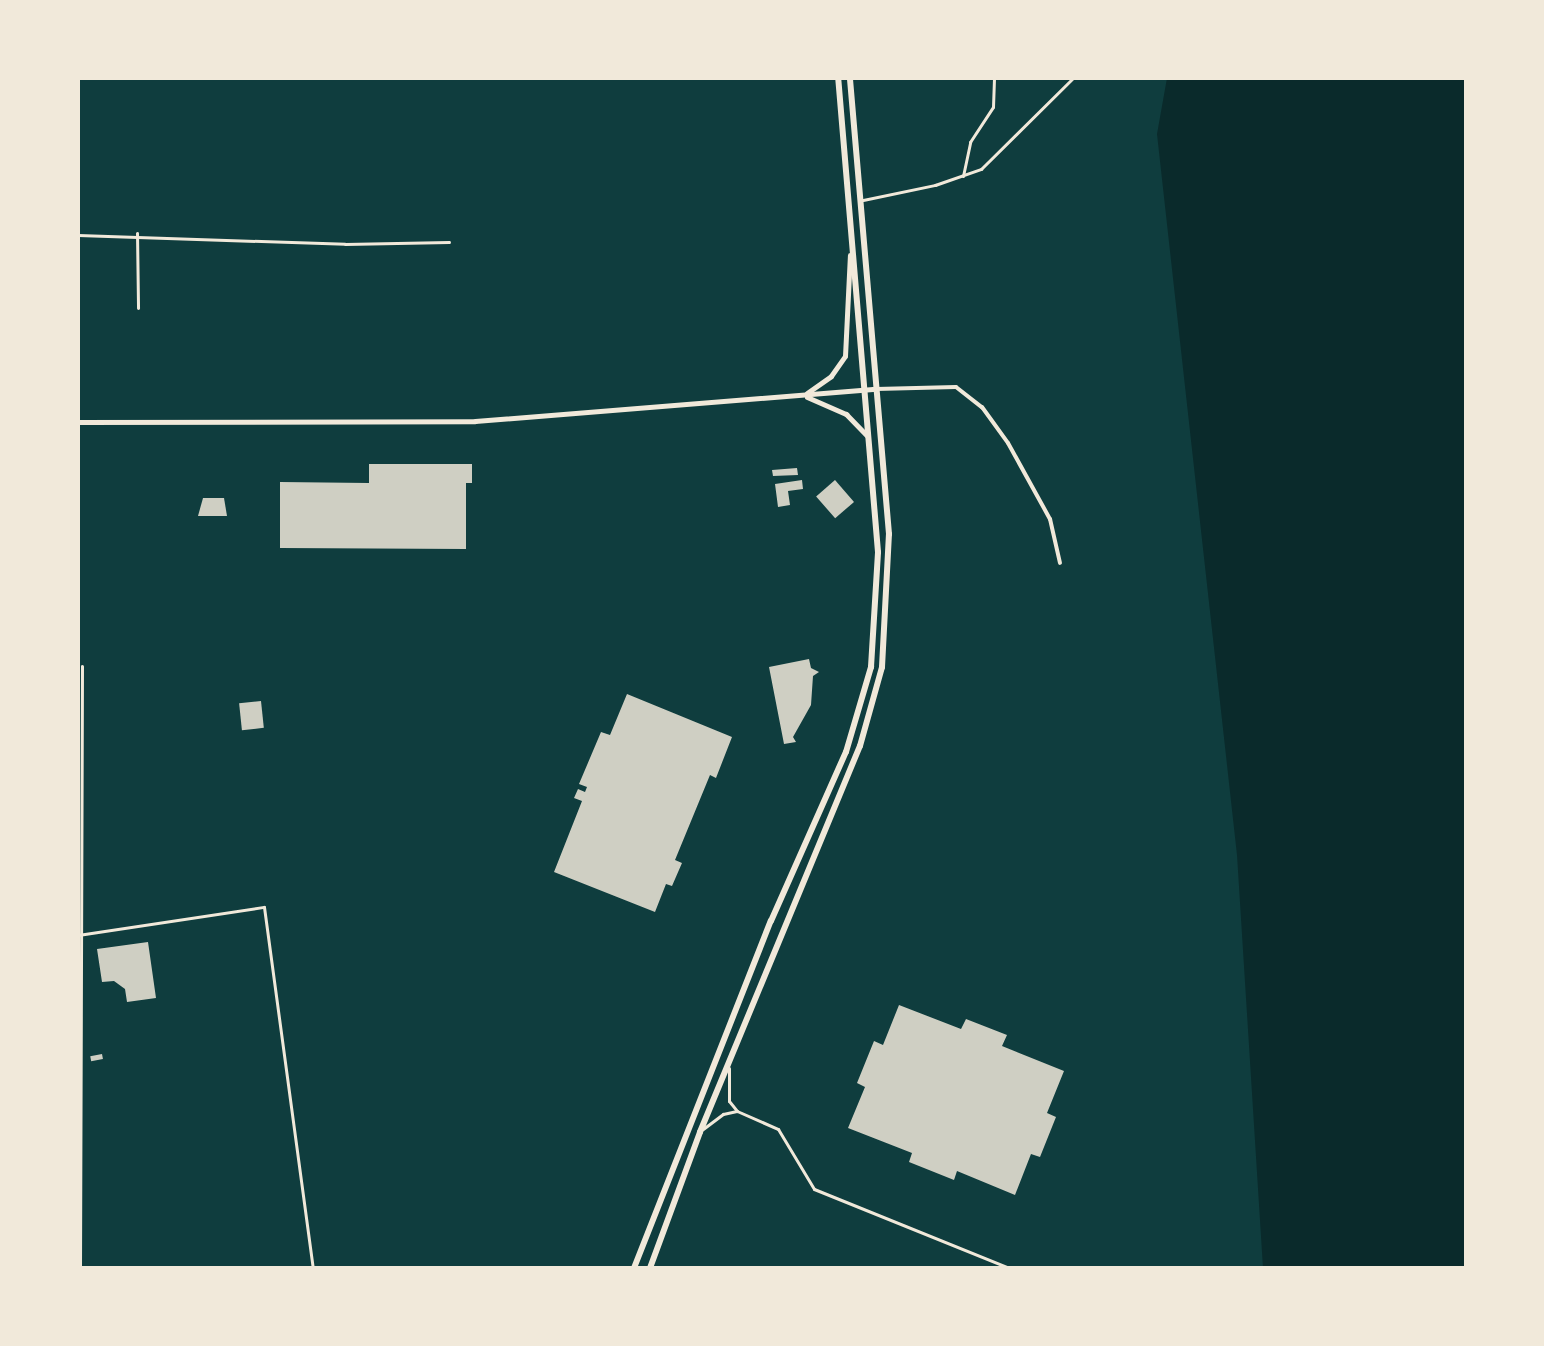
<!DOCTYPE html>
<html>
<head>
<meta charset="utf-8">
<style>
	body { margin:0 }
	#map { position:relative; width:1544px; height:1346px; overflow:hidden; background:#0f3d3e; font-family:"Fira Sans Condensed",sans-serif }
	div>[style] { position:absolute }
	.water>* { inset:0; background:#0a2a2b }
	.building>* { inset:0; background:#cfcfc3; transform-origin:0 0 }
	.minor>* { height:3px; margin:-1.5px; padding:0 1.5px; transform-origin:1.5px; border-radius:1.5px; background:#f1e9da }
	.tertiary>* { height:4px; margin:-2px; padding:0 2px; transform-origin:2px; border-radius:2px; background:#f1e9da }
	.secondary>* { height:5px; margin:-2.5px; padding:0 2.5px; transform-origin:2.5px; border-radius:2.5px; background:#f1e9da }
	.primary>* { height:6px; margin:-3px; padding:0 3px; transform-origin:3px; border-radius:3px; background:#f1e9da }
	span { translate:-50% -50%; white-space:nowrap; text-align:center; line-height:1.15; -webkit-text-stroke:8px #f1e9da; paint-order:stroke }
	.frame { position:absolute; inset:0; border:80px solid #f1e9da; pointer-events:none }
</style>
</head>
<body>
<div id="map">
	<div class="water">
		<i style="clip-path:polygon(1167px 78px,1466px 78px,1466px 1268px,1263px 1268px,1237px 855px,1157px 134px)"></i>
	</div>
	<div class="building">
		<i style="clip-path:polygon(369px 464px,472px 464px,472px 483px,466px 483px,466px 549px,280px 548px,280px 482px,369px 483px)"></i>
		<i style="clip-path:polygon(797px 468px,798px 475px,773px 476px,772px 470px)"></i>
		<i style="clip-path:polygon(802px 480px,803px 489px,788px 491px,790px 505px,778px 507px,775px 484px)"></i>
		<i style="left:835px;top:480px;width:29px;height:25px;rotate:49deg"></i>
		<i style="clip-path:polygon(203px 498px,224px 498px,227px 516px,198px 516px)"></i>
		<i style="clip-path:polygon(809px 659px,811px 668px,819px 672px,813px 676px,811px 705px,793px 737px,796px 742px,784px 744px,769px 667px)"></i>
		<i style="clip-path:polygon(627px 694px,732px 737px,716px 778px,710px 775px,675px 860px,682px 863px,672px 886px,666px 884px,655px 912px,554px 872px,582px 801px,574px 798px,578px 789px,585px 792px,587px 787px,579px 784px,601px 732px,610px 735px)"></i>
		<i style="left:261px;top:701px;width:27px;height:22px;rotate:84deg"></i>
		<i style="clip-path:polygon(148px 942px,156px 998px,127px 1002px,125px 989px,114px 981px,102px 982px,97px 949px)"></i>
		<i style="clip-path:polygon(899px 1005px,961px 1029px,966px 1019px,1007px 1035px,1002px 1046px,1064px 1071px,1047px 1113px,1056px 1117px,1040px 1157px,1031px 1154px,1015px 1195px,957px 1171px,954px 1180px,909px 1162px,912px 1153px,848px 1128px,865px 1087px,857px 1083px,874px 1041px,883px 1045px)"></i>
		<i style="left:102px;top:1054px;width:5px;height:12px;rotate:79deg"></i>
	</div>
	<div class="minor">
		<i style="left:963px;top:176px;width:35px;rotate:-78deg"></i>
		<i style="left:970px;top:142px;width:42px;rotate:-56.7deg"></i>
		<i style="left:993px;top:107px;width:29px;rotate:-88deg"></i>
		<i style="left:863px;top:200px;width:74px;rotate:-11.8deg"></i>
		<i style="left:935px;top:185px;width:49px;rotate:-19.2deg"></i>
		<i style="left:981px;top:169px;width:129px;rotate:-44.7deg"></i>
		<i style="left:137px;top:233px;width:75px;rotate:89.2deg"></i>
		<i style="left:78px;top:235px;width:267px;rotate:1.9deg"></i>
		<i style="left:345px;top:244px;width:104px;rotate:-1.1deg"></i>
		<i style="left:78px;top:935px;width:188px;rotate:-8.6deg"></i>
		<i style="left:264px;top:907px;width:364px;rotate:82.3deg"></i>
		<i style="left:729px;top:1068px;width:33px;rotate:90deg"></i>
		<i style="left:729px;top:1101px;width:13px;rotate:51deg"></i>
		<i style="left:737px;top:1111px;width:45px;rotate:23.7deg"></i>
		<i style="left:778px;top:1129px;width:70px;rotate:59deg"></i>
		<i style="left:814px;top:1189px;width:211px;rotate:22deg"></i>
		<i style="left:703px;top:1129px;width:25px;rotate:-37deg"></i>
		<i style="left:723px;top:1114px;width:14px;rotate:-12deg"></i>
		<i style="left:80px;top:1268px;width:602px;rotate:-89.81deg"></i>
	</div>
	<div class="tertiary">
		<i style="left:876px;top:389px;width:80px;rotate:-1.4deg"></i>
		<i style="left:956px;top:387px;width:33px;rotate:38deg"></i>
		<i style="left:982px;top:407px;width:44px;rotate:54.2deg"></i>
		<i style="left:1008px;top:443px;width:87px;rotate:61.1deg"></i>
		<i style="left:1050px;top:519px;width:45px;rotate:77.2deg"></i>
	</div>
	<div class="secondary">
		<i style="left:807px;top:393px;width:29px;rotate:-35deg"></i>
		<i style="left:831px;top:376px;width:24px;rotate:-55deg"></i>
		<i style="left:845px;top:356px;width:101px;rotate:-87.2deg"></i>
		<i style="left:807px;top:397px;width:43px;rotate:23.6deg"></i>
		<i style="left:846px;top:414px;width:30px;rotate:46deg"></i>
		<i style="left:78px;top:422px;width:397px;rotate:-0.1deg"></i>
		<i style="left:475px;top:421px;width:402px;rotate:-4.6deg"></i>
	</div>
	<div class="primary">
		<i style="left:634px;top:1268px;width:373px;rotate:-68.5deg"></i>
		<i style="left:771px;top:921px;width:185px;rotate:-66.1deg"></i>
		<i style="left:846px;top:752px;width:89px;rotate:-73.6deg"></i>
		<i style="left:871px;top:667px;width:115px;rotate:-86.5deg"></i>
		<i style="left:878px;top:552px;width:476px;rotate:-94.8deg"></i>
		<i style="left:650px;top:1268px;width:145px;rotate:-69.8deg"></i>
		<i style="left:700px;top:1132px;width:418px;rotate:-67.5deg"></i>
		<i style="left:860px;top:746px;width:82px;rotate:-74.4deg"></i>
		<i style="left:882px;top:667px;width:133px;rotate:-87deg"></i>
		<i style="left:889px;top:534px;width:458px;rotate:-94.9deg"></i>
	</div>
	<div class="frame"></div>
</div>
</body>
</html>
